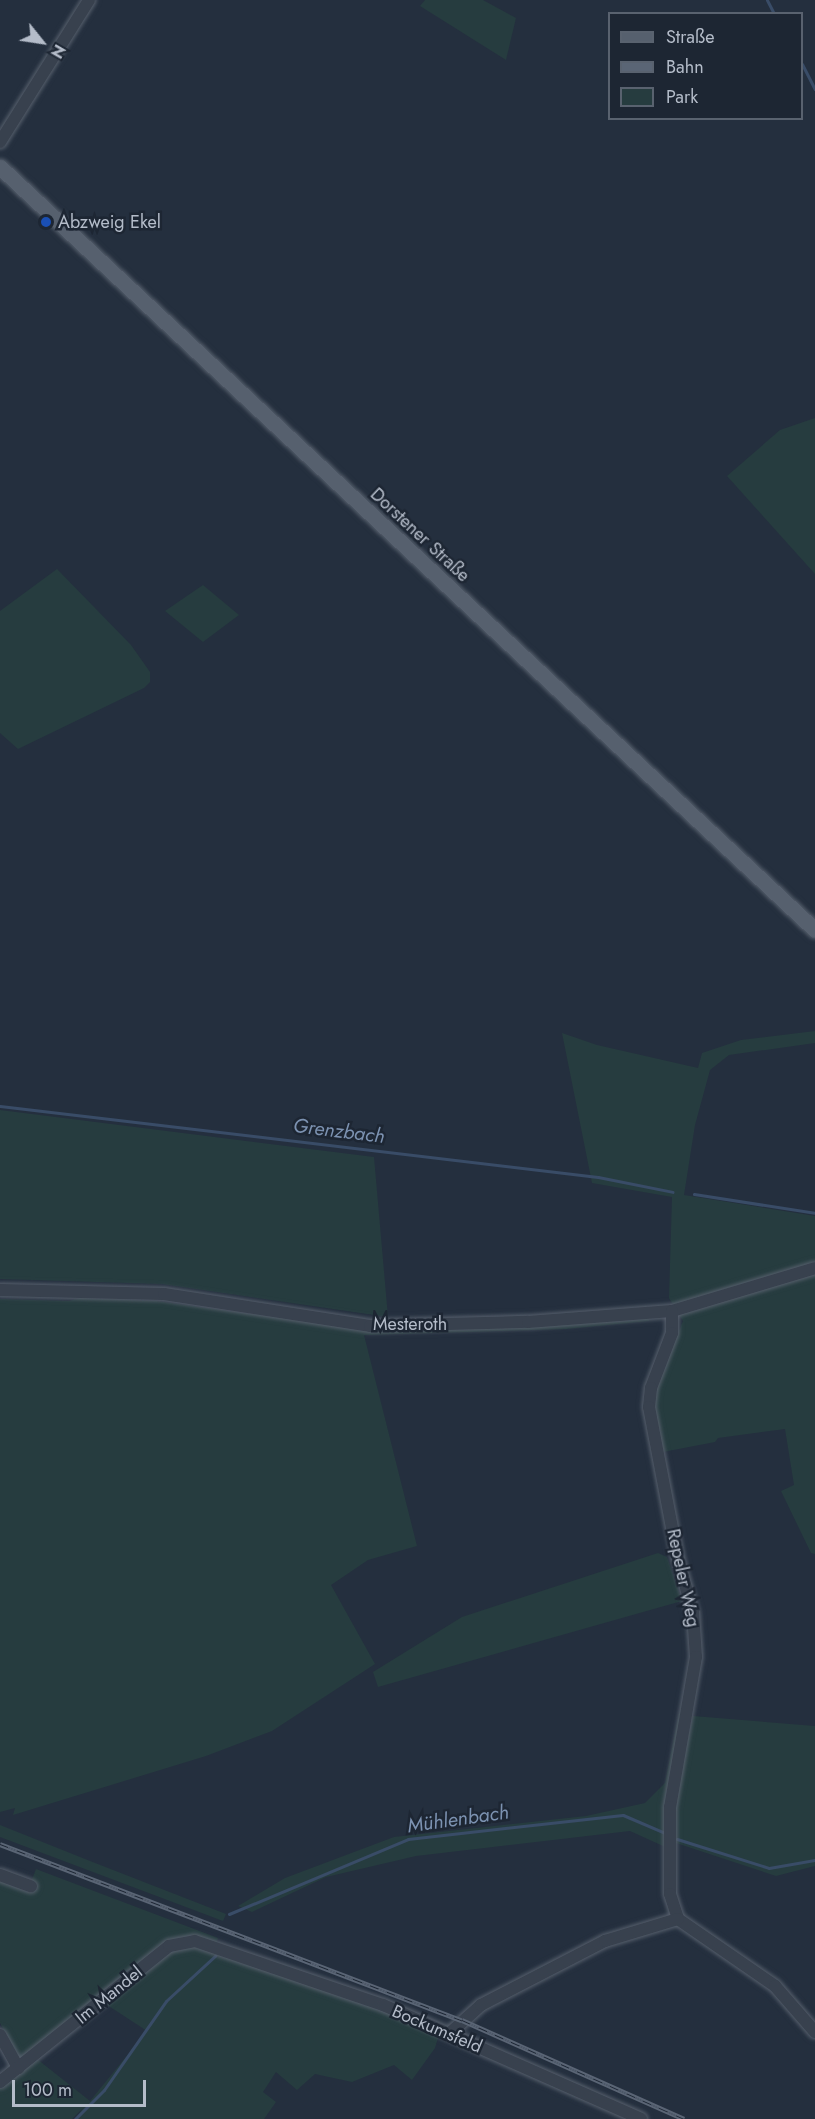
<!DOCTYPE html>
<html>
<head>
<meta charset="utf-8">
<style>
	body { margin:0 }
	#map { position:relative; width:815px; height:2119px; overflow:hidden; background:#242f3e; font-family:Jost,sans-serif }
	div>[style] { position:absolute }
	.green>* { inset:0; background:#263c3f }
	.stream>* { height:3px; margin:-1.5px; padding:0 1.5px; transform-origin:1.5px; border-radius:1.5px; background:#394c67 }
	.roads { filter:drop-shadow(0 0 2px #565f6c) drop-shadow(0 0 2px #565f6c) }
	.minor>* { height:12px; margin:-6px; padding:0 6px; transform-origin:6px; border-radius:6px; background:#38414e }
	.major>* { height:15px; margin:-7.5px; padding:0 7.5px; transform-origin:7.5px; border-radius:7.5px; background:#56606e }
	.rail>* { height:5px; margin-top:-2.5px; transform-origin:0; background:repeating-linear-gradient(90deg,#1d2633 0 9px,#5a6575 0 18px); box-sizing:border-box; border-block:2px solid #5a6575 }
	.dots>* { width:16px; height:16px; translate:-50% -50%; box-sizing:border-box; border:3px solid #1d2633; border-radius:50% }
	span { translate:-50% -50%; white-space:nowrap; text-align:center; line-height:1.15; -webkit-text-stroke:5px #1d2633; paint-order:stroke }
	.poi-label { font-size:18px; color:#b4bcc9 }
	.left { translate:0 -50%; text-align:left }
	.street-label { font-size:18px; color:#b4bcc9 }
	.water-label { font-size:20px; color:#7c92b1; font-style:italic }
	.legend { position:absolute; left:608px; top:12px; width:195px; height:108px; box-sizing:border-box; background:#1d2633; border:2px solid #59626f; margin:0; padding:8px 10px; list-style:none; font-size:18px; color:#b4bcc9 }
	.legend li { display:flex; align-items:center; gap:12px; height:30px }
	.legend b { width:30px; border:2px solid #59626f }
	.north { position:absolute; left:12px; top:12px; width:60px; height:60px; -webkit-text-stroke:4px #1d2633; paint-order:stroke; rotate:120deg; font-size:16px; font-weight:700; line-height:24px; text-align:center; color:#b4bcc9 }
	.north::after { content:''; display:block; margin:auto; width:21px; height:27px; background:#b4bcc9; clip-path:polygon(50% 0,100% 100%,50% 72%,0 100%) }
	.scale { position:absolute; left:12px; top:2080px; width:134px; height:27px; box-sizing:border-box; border:3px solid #b4bcc9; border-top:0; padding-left:8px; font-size:18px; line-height:21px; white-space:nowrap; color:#b4bcc9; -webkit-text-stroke:4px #1d2633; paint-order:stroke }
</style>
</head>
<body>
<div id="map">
	<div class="green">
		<i style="clip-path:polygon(425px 0,483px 0,516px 18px,506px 60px,420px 6px)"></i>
		<i style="clip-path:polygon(815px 418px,815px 574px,727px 476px,780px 430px)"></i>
		<i style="clip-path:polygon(57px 569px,131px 645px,150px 672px,150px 682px,144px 688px,18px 749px,0 733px,0 611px)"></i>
		<i style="clip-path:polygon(203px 585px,239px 615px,203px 642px,165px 611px)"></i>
		<i style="clip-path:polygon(815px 1031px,815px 1043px,729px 1055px,710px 1070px,695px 1125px,684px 1195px,815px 1216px,815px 1554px,811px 1553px,781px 1491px,794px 1485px,785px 1429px,718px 1438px,715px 1442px,663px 1452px,655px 1406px,656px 1389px,683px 1321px,669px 1298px,672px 1197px,592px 1183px,562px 1033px,597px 1045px,698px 1068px,702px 1053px,741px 1040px)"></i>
		<i style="clip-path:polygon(0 1110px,374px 1157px,388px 1317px,162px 1284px,0 1279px)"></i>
		<i style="clip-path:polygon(80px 1298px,156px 1301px,384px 1332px,422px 1320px,625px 1315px,647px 1307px,649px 1321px,566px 1329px,364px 1335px,417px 1546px,368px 1560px,331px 1585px,375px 1664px,272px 1731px,206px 1756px,13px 1815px,15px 1808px,0 1812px,0 1299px,69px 1301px)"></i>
		<i style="clip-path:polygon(658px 1553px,667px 1557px,682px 1601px,378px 1687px,373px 1672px,462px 1617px)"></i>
		<i style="clip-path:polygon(679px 1713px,685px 1714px,664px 1830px,674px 1834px,674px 1805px,693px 1716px,815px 1726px,815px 1866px,776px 1876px,673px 1842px,663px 1846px,630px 1831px,416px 1856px,326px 1877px,252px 1912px,238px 1906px,285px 1878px,394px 1837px,586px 1816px,645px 1803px,665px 1783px)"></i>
		<i style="clip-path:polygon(0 1825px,90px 1861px,226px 1914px,223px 1921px,0 1837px)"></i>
		<i style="clip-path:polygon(36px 1869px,218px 1938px,215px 1950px,434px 2030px,438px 2038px,435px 2048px,412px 2080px,394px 2065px,352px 2082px,315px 2074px,297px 2090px,276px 2072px,263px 2092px,276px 2102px,264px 2119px,75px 2119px,84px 2107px,72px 2119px,0 2119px,0 2087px,37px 2059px,90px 2101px,147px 2031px,101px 2001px,20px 2058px,0 2023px,0 1881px,27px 1892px)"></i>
	</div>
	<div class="stream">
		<i style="left:767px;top:0;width:16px;rotate:63deg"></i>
		<i style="left:802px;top:64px;width:28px;rotate:63deg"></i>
		<i style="left:0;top:1106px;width:602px;rotate:6.77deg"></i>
		<i style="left:598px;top:1177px;width:76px;rotate:11.3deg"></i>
		<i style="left:694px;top:1194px;width:122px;rotate:8.9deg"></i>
		<i style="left:677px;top:1839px;width:96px;rotate:17.5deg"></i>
		<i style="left:769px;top:1868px;width:47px;rotate:-9.9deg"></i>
		<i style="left:229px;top:1914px;width:194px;rotate:-22.7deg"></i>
		<i style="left:408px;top:1839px;width:216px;rotate:-6.4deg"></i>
		<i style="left:623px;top:1815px;width:46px;rotate:23.2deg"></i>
		<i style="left:75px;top:2119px;width:41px;rotate:-45deg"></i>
		<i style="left:104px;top:2090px;width:108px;rotate:-55.1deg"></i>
		<i style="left:166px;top:2001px;width:67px;rotate:-42.6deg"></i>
	</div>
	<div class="roads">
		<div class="minor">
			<i style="left:0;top:142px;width:168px;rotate:-57.9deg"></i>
			<i style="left:0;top:1290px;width:164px;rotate:1.4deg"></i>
			<i style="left:164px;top:1294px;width:208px;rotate:8.8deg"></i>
			<i style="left:370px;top:1326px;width:158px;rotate:-1.5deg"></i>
			<i style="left:528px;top:1322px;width:144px;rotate:-4.4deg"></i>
			<i style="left:672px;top:1311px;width:149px;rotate:-16.7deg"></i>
			<i style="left:672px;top:1311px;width:22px;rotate:90deg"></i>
			<i style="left:672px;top:1333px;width:59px;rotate:110.9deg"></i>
			<i style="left:651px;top:1388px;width:19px;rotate:96deg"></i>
			<i style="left:649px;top:1407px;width:155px;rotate:79.2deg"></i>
			<i style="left:678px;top:1559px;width:56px;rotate:74.5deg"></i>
			<i style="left:693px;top:1613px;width:44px;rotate:86.1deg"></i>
			<i style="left:696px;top:1657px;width:152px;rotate:99.8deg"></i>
			<i style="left:670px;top:1807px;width:87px;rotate:90deg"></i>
			<i style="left:670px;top:1894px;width:26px;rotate:72deg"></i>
			<i style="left:678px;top:1919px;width:118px;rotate:34.6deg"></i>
			<i style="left:775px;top:1986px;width:61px;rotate:49deg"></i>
			<i style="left:0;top:1875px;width:33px;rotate:20deg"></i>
			<i style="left:449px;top:2034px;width:43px;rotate:-42.2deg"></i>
			<i style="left:481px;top:2005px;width:140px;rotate:-27.3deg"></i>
			<i style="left:605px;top:1941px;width:76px;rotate:-16.8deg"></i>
			<i style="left:0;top:2035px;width:38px;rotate:61deg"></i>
			<i style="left:0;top:2082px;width:217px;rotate:-38.8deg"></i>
			<i style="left:169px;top:1946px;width:26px;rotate:-11deg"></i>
			<i style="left:195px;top:1941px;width:199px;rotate:18.8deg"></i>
			<i style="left:383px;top:2005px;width:282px;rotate:23.8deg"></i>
		</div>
		<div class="major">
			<i style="left:0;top:167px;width:1116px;rotate:43.11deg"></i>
		</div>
	</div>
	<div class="rail">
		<i style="left:0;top:1844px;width:494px;rotate:20.9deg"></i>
		<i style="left:462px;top:2020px;width:243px;rotate:24deg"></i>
	</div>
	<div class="dots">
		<i style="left:46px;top:222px;background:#1a4fb4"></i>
	</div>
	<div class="poi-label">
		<span class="left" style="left:58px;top:222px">Abzweig Ekel</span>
	</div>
	<div class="street-label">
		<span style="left:420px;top:535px;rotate:43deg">Dorstener Straße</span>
		<span style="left:410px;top:1324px">Mesteroth</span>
		<span style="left:683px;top:1578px;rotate:78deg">Repeler Weg</span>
		<span style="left:109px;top:1995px;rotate:-39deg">Im Mandel</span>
		<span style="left:437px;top:2029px;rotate:23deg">Bockumsfeld</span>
	</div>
	<div class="water-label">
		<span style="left:339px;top:1131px;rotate:7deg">Grenzbach</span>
		<span style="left:458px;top:1819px;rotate:-8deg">Mühlenbach</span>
	</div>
	<ul class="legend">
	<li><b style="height:8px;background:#56606e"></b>Straße</li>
	<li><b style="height:8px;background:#5a6575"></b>Bahn</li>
	<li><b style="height:16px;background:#263c3f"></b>Park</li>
	</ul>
	<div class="north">N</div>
	<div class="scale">100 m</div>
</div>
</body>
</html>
